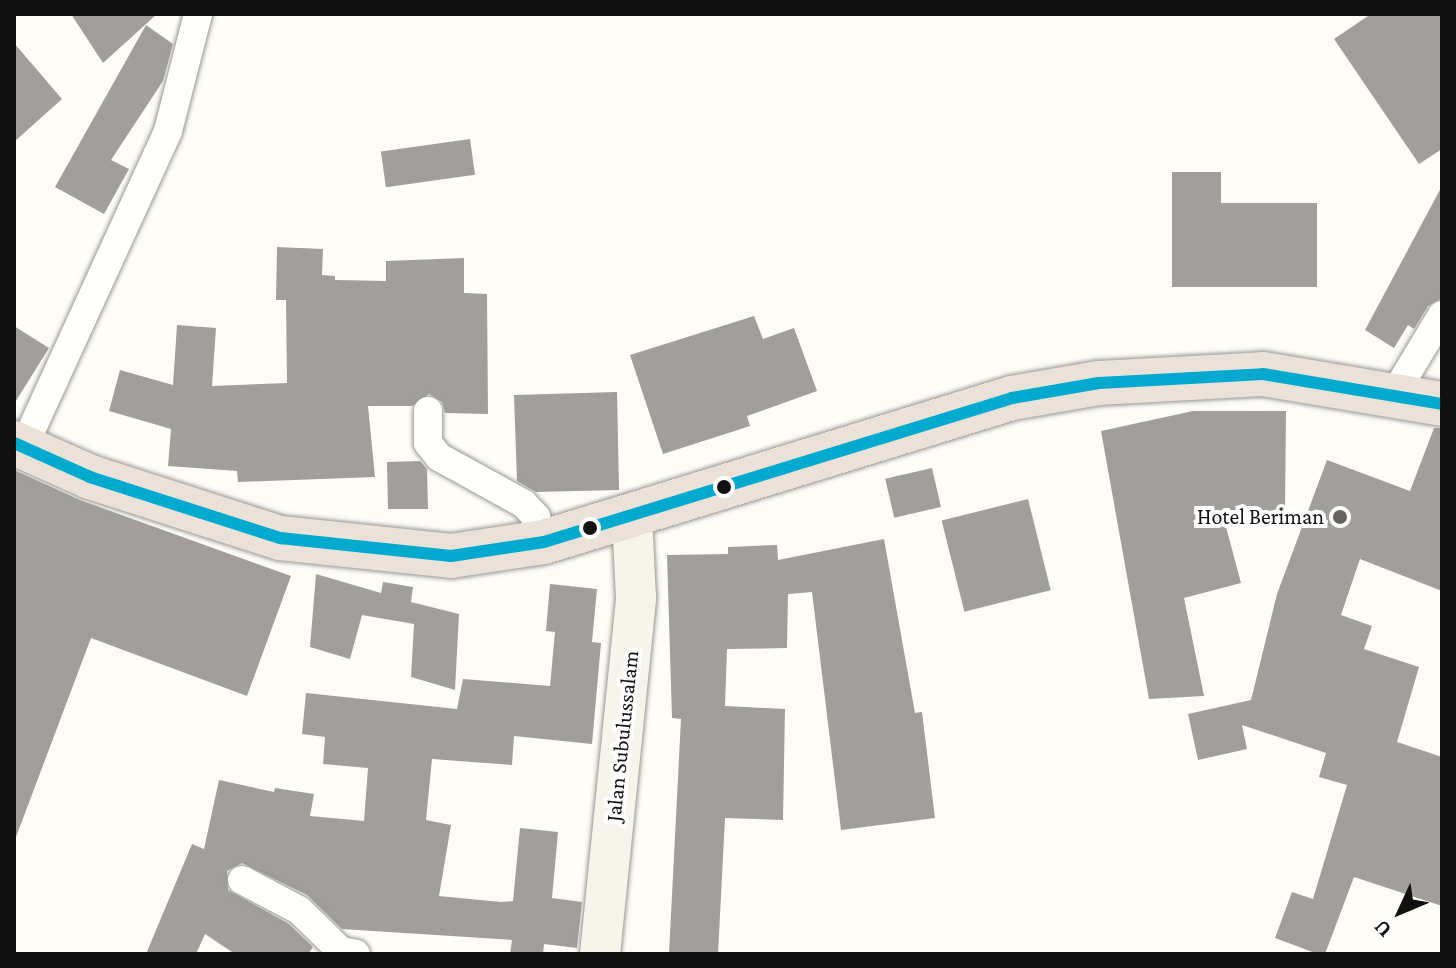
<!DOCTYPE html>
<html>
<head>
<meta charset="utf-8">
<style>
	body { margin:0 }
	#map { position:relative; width:1456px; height:968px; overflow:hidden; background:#fdfcf7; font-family:"Crimson Pro",serif }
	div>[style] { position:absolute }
	.building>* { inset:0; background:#a19f9c; transform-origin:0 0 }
	.roads { filter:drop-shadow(0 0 2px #979795) drop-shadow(0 0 2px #979795) }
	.street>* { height:28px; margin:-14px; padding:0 14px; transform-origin:14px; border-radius:14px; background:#fffffe }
	.secondary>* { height:40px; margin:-20px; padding:0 20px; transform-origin:20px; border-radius:20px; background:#f6f4eb }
	.highway>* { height:44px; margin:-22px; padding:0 22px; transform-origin:22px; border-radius:22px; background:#eae1d8 }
	.bus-1>* { height:12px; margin:-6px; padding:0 6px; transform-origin:6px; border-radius:6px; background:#00a9ce }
	.dots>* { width:22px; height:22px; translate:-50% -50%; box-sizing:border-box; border:4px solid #fff; border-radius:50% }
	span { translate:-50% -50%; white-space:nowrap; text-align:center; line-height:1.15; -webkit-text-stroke:8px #fff; paint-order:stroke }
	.poi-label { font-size:22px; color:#111 }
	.right { translate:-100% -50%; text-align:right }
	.street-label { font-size:22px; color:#111 }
	.frame { position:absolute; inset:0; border:16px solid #111; pointer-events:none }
	.north { position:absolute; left:1360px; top:872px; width:80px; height:80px; -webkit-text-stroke:6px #fff; paint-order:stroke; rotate:226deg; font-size:22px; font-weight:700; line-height:32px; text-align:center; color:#111 }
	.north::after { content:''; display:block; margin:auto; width:28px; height:36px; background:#111; clip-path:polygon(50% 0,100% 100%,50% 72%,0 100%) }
</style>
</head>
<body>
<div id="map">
	<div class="building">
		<i style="clip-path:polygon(71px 14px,157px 14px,103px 63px)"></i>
		<i style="clip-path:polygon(1371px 14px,1442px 14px,1442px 149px,1419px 164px,1334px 39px)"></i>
		<i style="clip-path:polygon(146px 25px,173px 44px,163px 81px,111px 160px,129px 169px,104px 214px,55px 187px)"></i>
		<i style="clip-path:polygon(14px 43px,62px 99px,14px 142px)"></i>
		<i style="left:470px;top:139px;width:36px;height:90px;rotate:82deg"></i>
		<i style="clip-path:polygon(1172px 172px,1221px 172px,1221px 203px,1317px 203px,1317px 287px,1172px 287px)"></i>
		<i style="clip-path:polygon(1442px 186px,1442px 298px,1428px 306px,1414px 329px,1408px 325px,1394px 348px,1365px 330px)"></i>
		<i style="clip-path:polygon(277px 247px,323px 249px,322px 275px,335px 276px,335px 280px,386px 281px,386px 261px,464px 258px,464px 293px,487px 294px,488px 414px,445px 413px,442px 402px,429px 394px,412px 406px,368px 406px,375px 477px,238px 482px,237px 471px,168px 466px,171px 429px,109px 411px,120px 370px,173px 385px,177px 325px,216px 328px,212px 386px,287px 383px,286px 300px,276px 300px)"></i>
		<i style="clip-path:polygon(754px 316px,763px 339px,794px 328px,817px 391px,747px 416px,750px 426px,663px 454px,630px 355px)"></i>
		<i style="clip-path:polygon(14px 326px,49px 348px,14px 404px)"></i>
		<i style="clip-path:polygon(617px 392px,619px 490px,536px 492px,517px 481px,514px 395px)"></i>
		<i style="clip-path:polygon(1193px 411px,1286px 411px,1285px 513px,1222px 512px,1241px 583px,1184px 598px,1204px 696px,1149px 699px,1101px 431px)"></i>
		<i style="clip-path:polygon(1434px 428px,1442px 428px,1442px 591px,1360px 559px,1341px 615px,1372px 626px,1364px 649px,1419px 667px,1397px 742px,1442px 757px,1442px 906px,1354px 877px,1325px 954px,1318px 954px,1275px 938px,1292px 892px,1313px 899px,1347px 785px,1319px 777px,1326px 753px,1242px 725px,1247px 749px,1198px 760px,1188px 714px,1251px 700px,1277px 594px,1327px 460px,1410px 491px)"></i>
		<i style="clip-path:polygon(420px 461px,427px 469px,428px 509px,388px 509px,387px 462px)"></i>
		<i style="left:932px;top:468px;width:40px;height:48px;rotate:77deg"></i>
		<i style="clip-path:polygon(14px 470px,80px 500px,291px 576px,247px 696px,91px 638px,16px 837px)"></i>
		<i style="left:1028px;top:499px;width:94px;height:89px;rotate:76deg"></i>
		<i style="clip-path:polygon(884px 539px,915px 713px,922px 712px,935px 818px,841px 830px,812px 592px,788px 594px,787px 648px,727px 649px,725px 706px,785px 709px,783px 820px,725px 818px,718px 954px,669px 954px,681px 719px,672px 718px,667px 555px,728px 554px,728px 547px,777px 545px,778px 560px)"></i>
		<i style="clip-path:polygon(316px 574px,381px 593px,383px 582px,413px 587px,411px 602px,459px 614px,455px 690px,411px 677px,414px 624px,362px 615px,350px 659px,310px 647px)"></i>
		<i style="clip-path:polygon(550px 584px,597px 589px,592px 642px,601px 643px,592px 744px,514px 736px,512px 765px,432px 759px,426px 820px,451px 825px,439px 896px,501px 902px,513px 901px,520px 828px,558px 832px,552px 898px,582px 902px,577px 948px,544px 944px,543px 954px,510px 954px,512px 940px,342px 929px,307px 895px,242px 863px,227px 871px,228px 890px,289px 924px,313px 947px,308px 954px,235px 954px,205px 934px,196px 954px,146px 954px,192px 844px,204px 849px,219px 780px,274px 792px,275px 788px,314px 794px,310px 816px,364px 821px,368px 768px,323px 764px,325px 737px,302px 734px,306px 693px,457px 709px,463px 679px,550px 686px,555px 632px,546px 631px)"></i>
	</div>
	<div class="roads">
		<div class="street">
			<i style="left:1395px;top:393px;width:91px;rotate:-58.9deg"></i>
			<i style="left:428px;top:411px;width:32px;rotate:90deg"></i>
			<i style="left:428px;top:443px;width:18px;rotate:52deg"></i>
			<i style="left:439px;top:457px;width:97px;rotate:28.9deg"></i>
			<i style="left:524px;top:504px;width:18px;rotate:47deg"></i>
			<i style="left:536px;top:517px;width:26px;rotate:72deg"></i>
			<i style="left:23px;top:448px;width:349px;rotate:-65.4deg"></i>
			<i style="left:168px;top:131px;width:121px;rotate:-75.6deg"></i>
			<i style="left:242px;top:880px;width:64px;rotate:27.8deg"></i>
			<i style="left:299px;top:910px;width:59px;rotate:44.3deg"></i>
			<i style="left:341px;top:951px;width:15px;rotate:11deg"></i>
		</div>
		<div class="secondary">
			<i style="left:600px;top:954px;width:358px;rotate:-84.2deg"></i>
			<i style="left:636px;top:598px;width:81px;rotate:-92.8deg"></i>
		</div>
		<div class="highway">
			<i style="left:14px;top:443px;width:83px;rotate:24.1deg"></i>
			<i style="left:90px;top:477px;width:200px;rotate:17.8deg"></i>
			<i style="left:280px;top:538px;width:172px;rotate:6deg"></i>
			<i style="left:451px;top:556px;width:94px;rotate:-8.6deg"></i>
			<i style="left:544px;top:542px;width:490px;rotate:-17.1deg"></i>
			<i style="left:1012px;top:398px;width:88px;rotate:-9.8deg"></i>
			<i style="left:1099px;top:383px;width:164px;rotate:-3.1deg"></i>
			<i style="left:1263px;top:374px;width:181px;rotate:9.5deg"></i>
		</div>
	</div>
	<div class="bus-1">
		<i style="left:14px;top:443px;width:83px;rotate:24.1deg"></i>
		<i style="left:90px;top:477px;width:200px;rotate:17.8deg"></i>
		<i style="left:280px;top:538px;width:172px;rotate:6deg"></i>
		<i style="left:451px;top:556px;width:94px;rotate:-8.6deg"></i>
		<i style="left:544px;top:542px;width:490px;rotate:-17.1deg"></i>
		<i style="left:1012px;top:398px;width:88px;rotate:-9.8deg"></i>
		<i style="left:1099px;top:383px;width:164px;rotate:-3.1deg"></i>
		<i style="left:1263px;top:374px;width:181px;rotate:9.5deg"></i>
	</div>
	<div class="dots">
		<i style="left:724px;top:487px;background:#111"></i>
		<i style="left:1340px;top:517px;background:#646362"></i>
		<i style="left:590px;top:528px;background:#111"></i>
	</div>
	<div class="poi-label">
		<span class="right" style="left:1324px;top:517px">Hotel Beriman</span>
	</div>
	<div class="street-label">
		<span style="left:622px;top:736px;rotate:-84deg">Jalan Subulussalam</span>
	</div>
	<div class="frame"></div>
	<div class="north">U</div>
</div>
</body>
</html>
